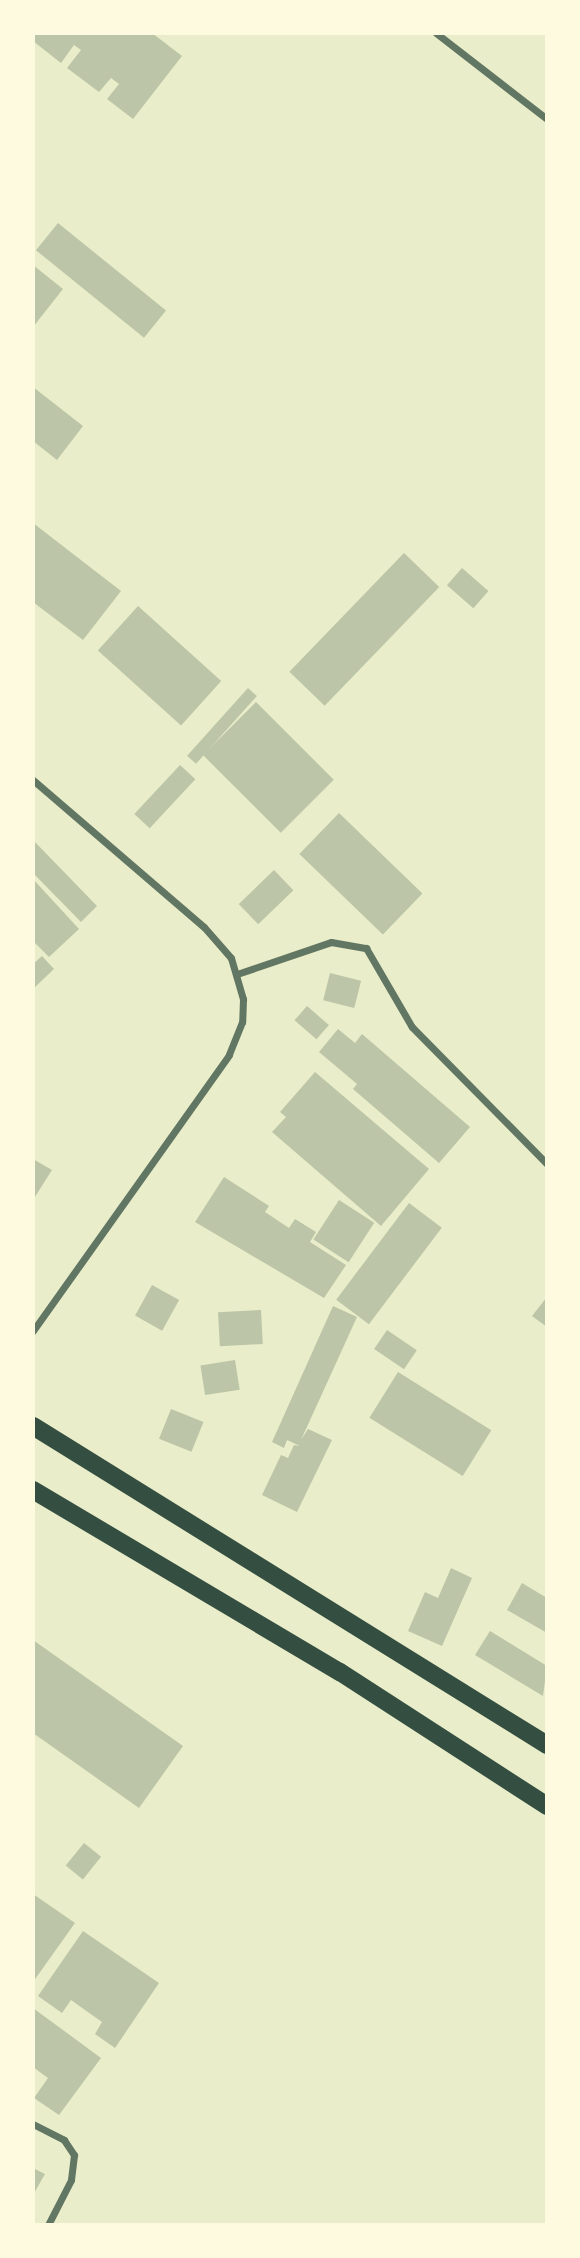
<!DOCTYPE html>
<html>
<head>
<meta charset="utf-8">
<style>
	body { margin:0 }
	#map { position:relative; width:580px; height:2258px; overflow:hidden; background:#e9edc9; font-family:Jost,sans-serif }
	div>[style] { position:absolute }
	.building>* { inset:0; background:#bcc5a7; transform-origin:0 0 }
	.minor>* { height:7px; margin:-3.5px; padding:0 3.5px; transform-origin:3.5px; border-radius:3.5px; background:#617663 }
	.primary>* { height:18px; margin:-9px; padding:0 9px; transform-origin:9px; border-radius:9px; background:#344e41 }
	span { translate:-50% -50%; white-space:nowrap; text-align:center; line-height:1.15; -webkit-text-stroke:5px #fefae0; paint-order:stroke }
	.frame { position:absolute; inset:0; border:35px solid #fefae0; pointer-events:none }
</style>
</head>
<body>
<div id="map">
	<div class="building">
		<i style="clip-path:polygon(33px 33px,152px 33px,182px 56px,133px 119px,107px 99px,119px 84px,111px 78px,99px 92px,67px 68px,81px 50px,74px 45px,61px 63px,33px 41px)"></i>
		<i style="left:58px;top:223px;width:139px;height:35px;rotate:39deg"></i>
		<i style="clip-path:polygon(33px 265px,63px 289px,33px 327px)"></i>
		<i style="clip-path:polygon(33px 387px,83px 426px,57px 460px,33px 441px)"></i>
		<i style="clip-path:polygon(33px 523px,121px 591px,83px 640px,33px 602px)"></i>
		<i style="left:404px;top:553px;width:49px;height:165px;rotate:44deg"></i>
		<i style="left:462px;top:568px;width:35px;height:23px;rotate:41deg"></i>
		<i style="left:138px;top:606px;width:112px;height:60px;rotate:42deg"></i>
		<i style="left:248px;top:688px;width:12px;height:91px;rotate:42deg"></i>
		<i style="left:256px;top:702px;width:110px;height:75px;rotate:45deg"></i>
		<i style="left:180px;top:765px;width:21px;height:67px;rotate:43deg"></i>
		<i style="left:339px;top:813px;width:116px;height:57px;rotate:44deg"></i>
		<i style="clip-path:polygon(33px 840px,97px 906px,81px 922px,33px 873px)"></i>
		<i style="left:274px;top:870px;width:28px;height:49px;rotate:46deg"></i>
		<i style="clip-path:polygon(33px 879px,79px 929px,49px 957px,33px 941px)"></i>
		<i style="clip-path:polygon(42px 956px,54px 969px,33px 989px,33px 964px)"></i>
		<i style="left:330px;top:973px;width:32px;height:28px;rotate:14deg"></i>
		<i style="left:307px;top:1006px;width:29px;height:19px;rotate:41deg"></i>
		<i style="clip-path:polygon(338px 1029px,355px 1043px,362px 1034px,470px 1127px,439px 1163px,353px 1089px,357px 1084px,319px 1052px)"></i>
		<i style="clip-path:polygon(315px 1072px,429px 1169px,381px 1226px,272px 1132px,286px 1117px,280px 1112px)"></i>
		<i style="clip-path:polygon(33px 1159px,52px 1170px,33px 1200px)"></i>
		<i style="clip-path:polygon(224px 1177px,269px 1206px,265px 1212px,289px 1228px,295px 1219px,316px 1232px,310px 1242px,346px 1265px,324px 1298px,195px 1222px)"></i>
		<i style="left:339px;top:1200px;width:42px;height:47px;rotate:33deg"></i>
		<i style="left:409px;top:1203px;width:41px;height:121px;rotate:37deg"></i>
		<i style="left:152px;top:1285px;width:31px;height:35px;rotate:29deg"></i>
		<i style="clip-path:polygon(547px 1297px,547px 1327px,532px 1316px)"></i>
		<i style="clip-path:polygon(333px 1306px,357px 1317px,301px 1440px,308px 1429px,332px 1440px,297px 1512px,262px 1495px,281px 1455px,288px 1458px,294px 1445px,300px 1446px,287px 1440px,284px 1448px,272px 1442px)"></i>
		<i style="left:261px;top:1310px;width:34px;height:43px;rotate:87deg"></i>
		<i style="left:387px;top:1330px;width:36px;height:23px;rotate:34deg"></i>
		<i style="left:235px;top:1360px;width:30px;height:35px;rotate:81deg"></i>
		<i style="left:398px;top:1372px;width:110px;height:54px;rotate:32deg"></i>
		<i style="left:171px;top:1409px;width:35px;height:32px;rotate:22deg"></i>
		<i style="clip-path:polygon(451px 1568px,472px 1578px,442px 1646px,408px 1631px,425px 1592px,438px 1598px)"></i>
		<i style="clip-path:polygon(522px 1583px,547px 1598px,547px 1633px,507px 1610px)"></i>
		<i style="clip-path:polygon(490px 1631px,547px 1666px,543px 1696px,475px 1655px)"></i>
		<i style="clip-path:polygon(33px 1640px,183px 1746px,139px 1808px,33px 1733px)"></i>
		<i style="left:84px;top:1843px;width:22px;height:29px;rotate:39deg"></i>
		<i style="clip-path:polygon(33px 1894px,75px 1923px,33px 1982px)"></i>
		<i style="clip-path:polygon(83px 1931px,159px 1983px,115px 2048px,95px 2034px,102px 2022px,71px 2000px,62px 2013px,38px 1996px)"></i>
		<i style="clip-path:polygon(33px 2008px,101px 2058px,59px 2115px,34px 2098px,48px 2078px,33px 2067px)"></i>
		<i style="clip-path:polygon(33px 2168px,45px 2174px,33px 2195px)"></i>
	</div>
	<div class="minor">
		<i style="left:436px;top:33px;width:140px;rotate:37.8deg"></i>
		<i style="left:33px;top:780px;width:225px;rotate:40.7deg"></i>
		<i style="left:204px;top:927px;width:41px;rotate:48.9deg"></i>
		<i style="left:231px;top:958px;width:43px;rotate:73.7deg"></i>
		<i style="left:243px;top:999px;width:23px;rotate:92deg"></i>
		<i style="left:242px;top:1022px;width:35px;rotate:112deg"></i>
		<i style="left:229px;top:1055px;width:339px;rotate:125.4deg"></i>
		<i style="left:237px;top:974px;width:99px;rotate:-18.8deg"></i>
		<i style="left:331px;top:942px;width:36px;rotate:10deg"></i>
		<i style="left:366px;top:948px;width:91px;rotate:59.8deg"></i>
		<i style="left:412px;top:1027px;width:192px;rotate:45.4deg"></i>
		<i style="left:33px;top:2124px;width:35px;rotate:27deg"></i>
		<i style="left:64px;top:2140px;width:18px;rotate:56deg"></i>
		<i style="left:74px;top:2155px;width:25px;rotate:97deg"></i>
		<i style="left:71px;top:2180px;width:51px;rotate:117.1deg"></i>
	</div>
	<div class="primary">
		<i style="left:33px;top:1426px;width:605px;rotate:31.82deg"></i>
		<i style="left:33px;top:1490px;width:357px;rotate:30.7deg"></i>
		<i style="left:340px;top:1672px;width:247px;rotate:32.9deg"></i>
	</div>
	<div class="frame"></div>
</div>
</body>
</html>
